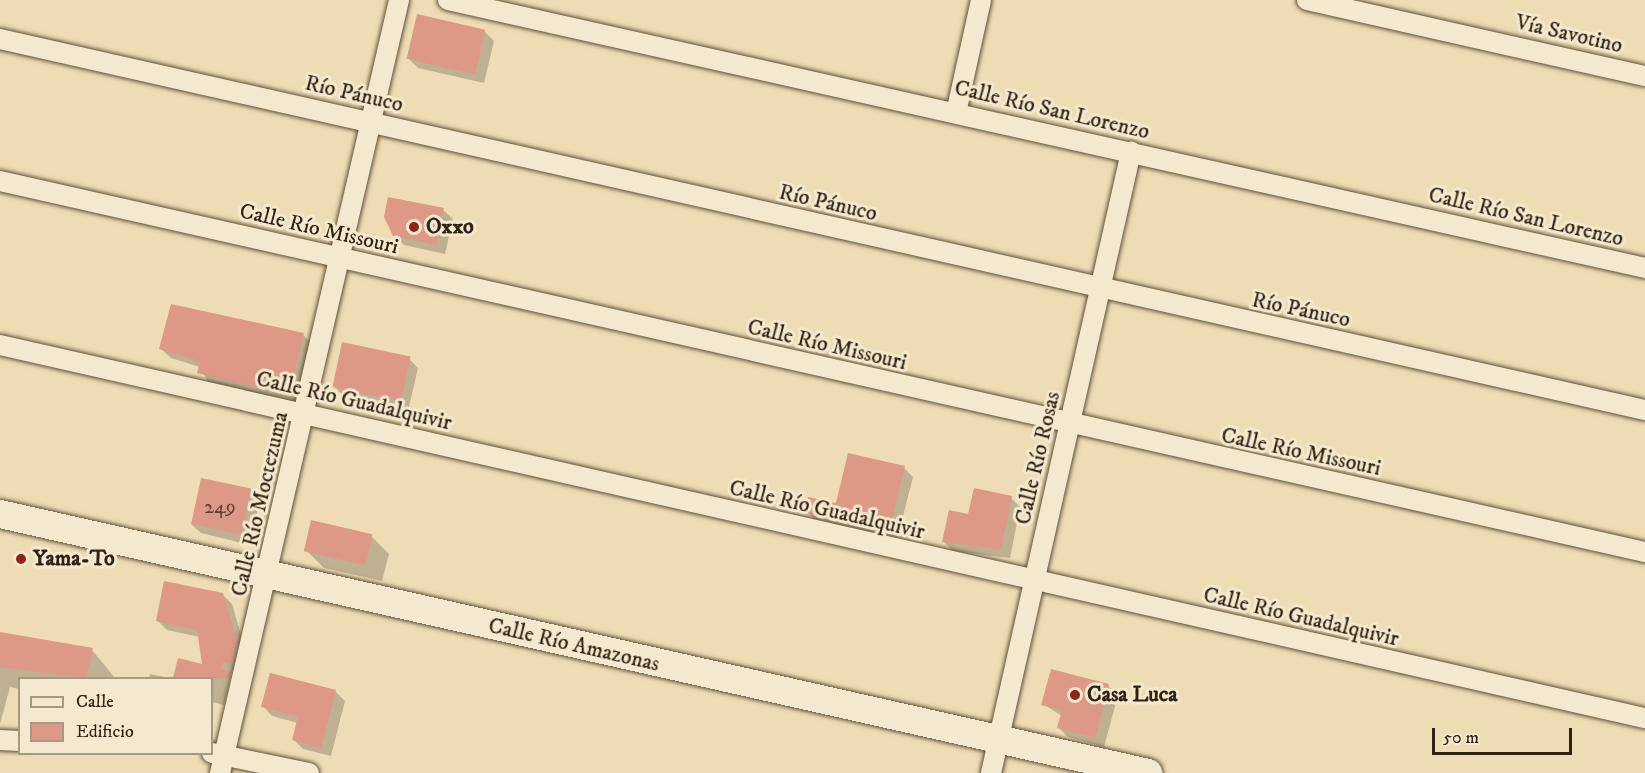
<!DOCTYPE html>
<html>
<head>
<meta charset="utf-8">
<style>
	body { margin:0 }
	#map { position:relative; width:1645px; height:773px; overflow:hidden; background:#eedcb4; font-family:"IM FELL DW Pica",serif }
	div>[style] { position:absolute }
	.shadow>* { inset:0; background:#0003 }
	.building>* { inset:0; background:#dd9886; transform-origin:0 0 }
	.roads { filter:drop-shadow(0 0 2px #60513b) drop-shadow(0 0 2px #60513b) }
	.street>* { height:20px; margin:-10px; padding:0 10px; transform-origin:10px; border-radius:10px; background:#f4e8ce }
	.secondary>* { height:28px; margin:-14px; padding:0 14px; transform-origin:14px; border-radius:14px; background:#f4e8ce }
	.dots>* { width:16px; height:16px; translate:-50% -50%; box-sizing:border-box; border:3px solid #f4e8ce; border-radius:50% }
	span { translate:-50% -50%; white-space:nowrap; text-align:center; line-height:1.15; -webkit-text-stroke:6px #f4e8ce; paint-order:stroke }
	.number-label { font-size:20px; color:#5c4030 }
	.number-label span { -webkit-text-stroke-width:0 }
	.street-label { font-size:22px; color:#312313 }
	.poi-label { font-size:22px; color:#312313; font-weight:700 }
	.left { translate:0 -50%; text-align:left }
	.legend { position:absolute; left:18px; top:677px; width:195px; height:78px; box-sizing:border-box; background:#f4e8ce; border:2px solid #a69983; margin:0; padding:8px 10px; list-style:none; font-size:18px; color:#312313 }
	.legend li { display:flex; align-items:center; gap:12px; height:30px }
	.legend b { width:30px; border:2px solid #a69983 }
	.scale { position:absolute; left:1432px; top:728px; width:140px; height:27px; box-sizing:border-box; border:3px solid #312313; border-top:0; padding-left:8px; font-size:18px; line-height:21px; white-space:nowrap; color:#312313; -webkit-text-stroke:4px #f4e8ce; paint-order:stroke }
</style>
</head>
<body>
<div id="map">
	<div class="shadow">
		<i style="clip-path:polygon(484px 31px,494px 41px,484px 83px,418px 68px,408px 58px)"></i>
		<i style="clip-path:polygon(443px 210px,453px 219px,445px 254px,404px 245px,394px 235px)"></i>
		<i style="clip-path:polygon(303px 335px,313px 344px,298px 403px,208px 382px,200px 367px,171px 358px,161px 349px)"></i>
		<i style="clip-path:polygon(409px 359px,418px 368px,408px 411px,343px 396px,334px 386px)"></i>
		<i style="clip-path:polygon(904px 468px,913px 477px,897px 540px,815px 520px,806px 511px,837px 505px)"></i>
		<i style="clip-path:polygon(250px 490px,260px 500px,250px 545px,201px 533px,191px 524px)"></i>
		<i style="clip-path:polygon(1011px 498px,1020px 507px,1010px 558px,953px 551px,944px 542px,969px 516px)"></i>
		<i style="clip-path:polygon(371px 536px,389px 554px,382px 581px,324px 568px,306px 550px)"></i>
		<i style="clip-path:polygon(222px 594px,232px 604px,246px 652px,241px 672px,232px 670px,224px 705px,212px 702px,212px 678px,175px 678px,179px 660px,204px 666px,200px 637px,167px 630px,158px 621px)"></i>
		<i style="clip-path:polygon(0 637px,92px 650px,115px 678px,20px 678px,20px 689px,10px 687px,0 724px)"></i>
		<i style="clip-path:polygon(150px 674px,170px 678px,149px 678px)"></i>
		<i style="clip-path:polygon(271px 675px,336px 692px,345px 701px,331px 756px,303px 749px,294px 740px,298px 723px,272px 716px,263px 706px)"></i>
		<i style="clip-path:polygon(1108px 686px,1118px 695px,1104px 747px,1068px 737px,1059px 728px,1062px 716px,1043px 704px)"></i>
	</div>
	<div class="building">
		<i style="left:417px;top:14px;width:70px;height:46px;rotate:13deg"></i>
		<i style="clip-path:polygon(388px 197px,444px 208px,436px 245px,393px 236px,384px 217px)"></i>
		<i style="clip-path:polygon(171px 304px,304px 333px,289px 395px,197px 373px,200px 361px,159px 349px)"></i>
		<i style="left:342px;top:342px;width:70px;height:46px;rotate:12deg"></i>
		<i style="clip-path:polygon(848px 453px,905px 466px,888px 532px,804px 512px,808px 497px,836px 503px)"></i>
		<i style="left:201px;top:478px;width:51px;height:47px;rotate:12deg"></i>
		<i style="clip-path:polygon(974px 488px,1012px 496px,1001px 549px,942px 542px,949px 510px,968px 514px)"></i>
		<i style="left:311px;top:520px;width:63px;height:32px;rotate:13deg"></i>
		<i style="clip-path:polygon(164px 581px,223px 593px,237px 641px,231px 664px,223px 662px,221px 669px,231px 671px,230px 678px,173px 678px,178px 658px,202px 664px,197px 630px,156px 621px)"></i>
		<i style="clip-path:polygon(0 632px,93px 648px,86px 678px,0 667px)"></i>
		<i style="clip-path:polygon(1051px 669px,1109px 684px,1095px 738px,1057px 728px,1062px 710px,1041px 705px)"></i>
		<i style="clip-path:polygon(270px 673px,336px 690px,321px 748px,292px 740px,298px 716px,261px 707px)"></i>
	</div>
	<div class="roads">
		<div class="street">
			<i style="left:448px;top:0;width:1227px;rotate:12.62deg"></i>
			<i style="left:1307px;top:0;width:346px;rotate:12.7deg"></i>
			<i style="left:0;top:39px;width:1686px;rotate:12.71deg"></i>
			<i style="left:956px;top:113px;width:116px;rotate:-77.5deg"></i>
			<i style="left:0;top:181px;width:1686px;rotate:12.71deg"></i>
			<i style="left:0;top:345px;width:1687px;rotate:12.78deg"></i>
			<i style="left:0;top:740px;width:20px;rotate:3deg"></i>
			<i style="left:212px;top:753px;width:99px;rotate:11.7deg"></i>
			<i style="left:220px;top:773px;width:793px;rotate:-76.96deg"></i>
			<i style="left:991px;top:773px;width:637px;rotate:-77.3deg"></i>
		</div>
		<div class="secondary">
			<i style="left:0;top:514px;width:1177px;rotate:12.71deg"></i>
		</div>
	</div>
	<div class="dots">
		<i style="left:414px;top:227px;background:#8f2418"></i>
		<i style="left:21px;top:559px;background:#8f2418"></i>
		<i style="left:1075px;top:695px;background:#8f2418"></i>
	</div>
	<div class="number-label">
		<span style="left:220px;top:507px">249</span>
	</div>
	<div class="street-label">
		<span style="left:1569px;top:34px;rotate:13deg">Vía Savotino</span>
		<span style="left:354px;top:94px;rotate:13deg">Río Pánuco</span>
		<span style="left:1052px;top:110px;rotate:13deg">Calle Río San Lorenzo</span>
		<span style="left:828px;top:203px;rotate:13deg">Río Pánuco</span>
		<span style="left:1526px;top:217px;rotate:13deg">Calle Río San Lorenzo</span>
		<span style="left:319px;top:229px;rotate:13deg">Calle Río Missouri</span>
		<span style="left:1301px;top:310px;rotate:12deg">Río Pánuco</span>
		<span style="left:827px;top:345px;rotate:13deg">Calle Río Missouri</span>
		<span style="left:354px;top:401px;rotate:13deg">Calle Río Guadalquivir</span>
		<span style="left:1301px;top:452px;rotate:12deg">Calle Río Missouri</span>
		<span style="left:1038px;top:458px;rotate:-77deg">Calle Río Rosas</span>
		<span style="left:260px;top:504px;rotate:-77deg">Calle Río Moctezuma</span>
		<span style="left:827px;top:510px;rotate:13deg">Calle Río Guadalquivir</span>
		<span style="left:1301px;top:617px;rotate:13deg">Calle Río Guadalquivir</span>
		<span style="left:574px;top:645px;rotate:13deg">Calle Río Amazonas</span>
	</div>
	<div class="poi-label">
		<span class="left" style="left:426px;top:227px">Oxxo</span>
		<span class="left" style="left:33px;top:559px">Yama-To</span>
		<span class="left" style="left:1087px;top:695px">Casa Luca</span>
	</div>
	<ul class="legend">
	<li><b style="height:8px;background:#f4e8ce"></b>Calle</li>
	<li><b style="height:16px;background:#dd9886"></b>Edificio</li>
	</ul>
	<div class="scale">50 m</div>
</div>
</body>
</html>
